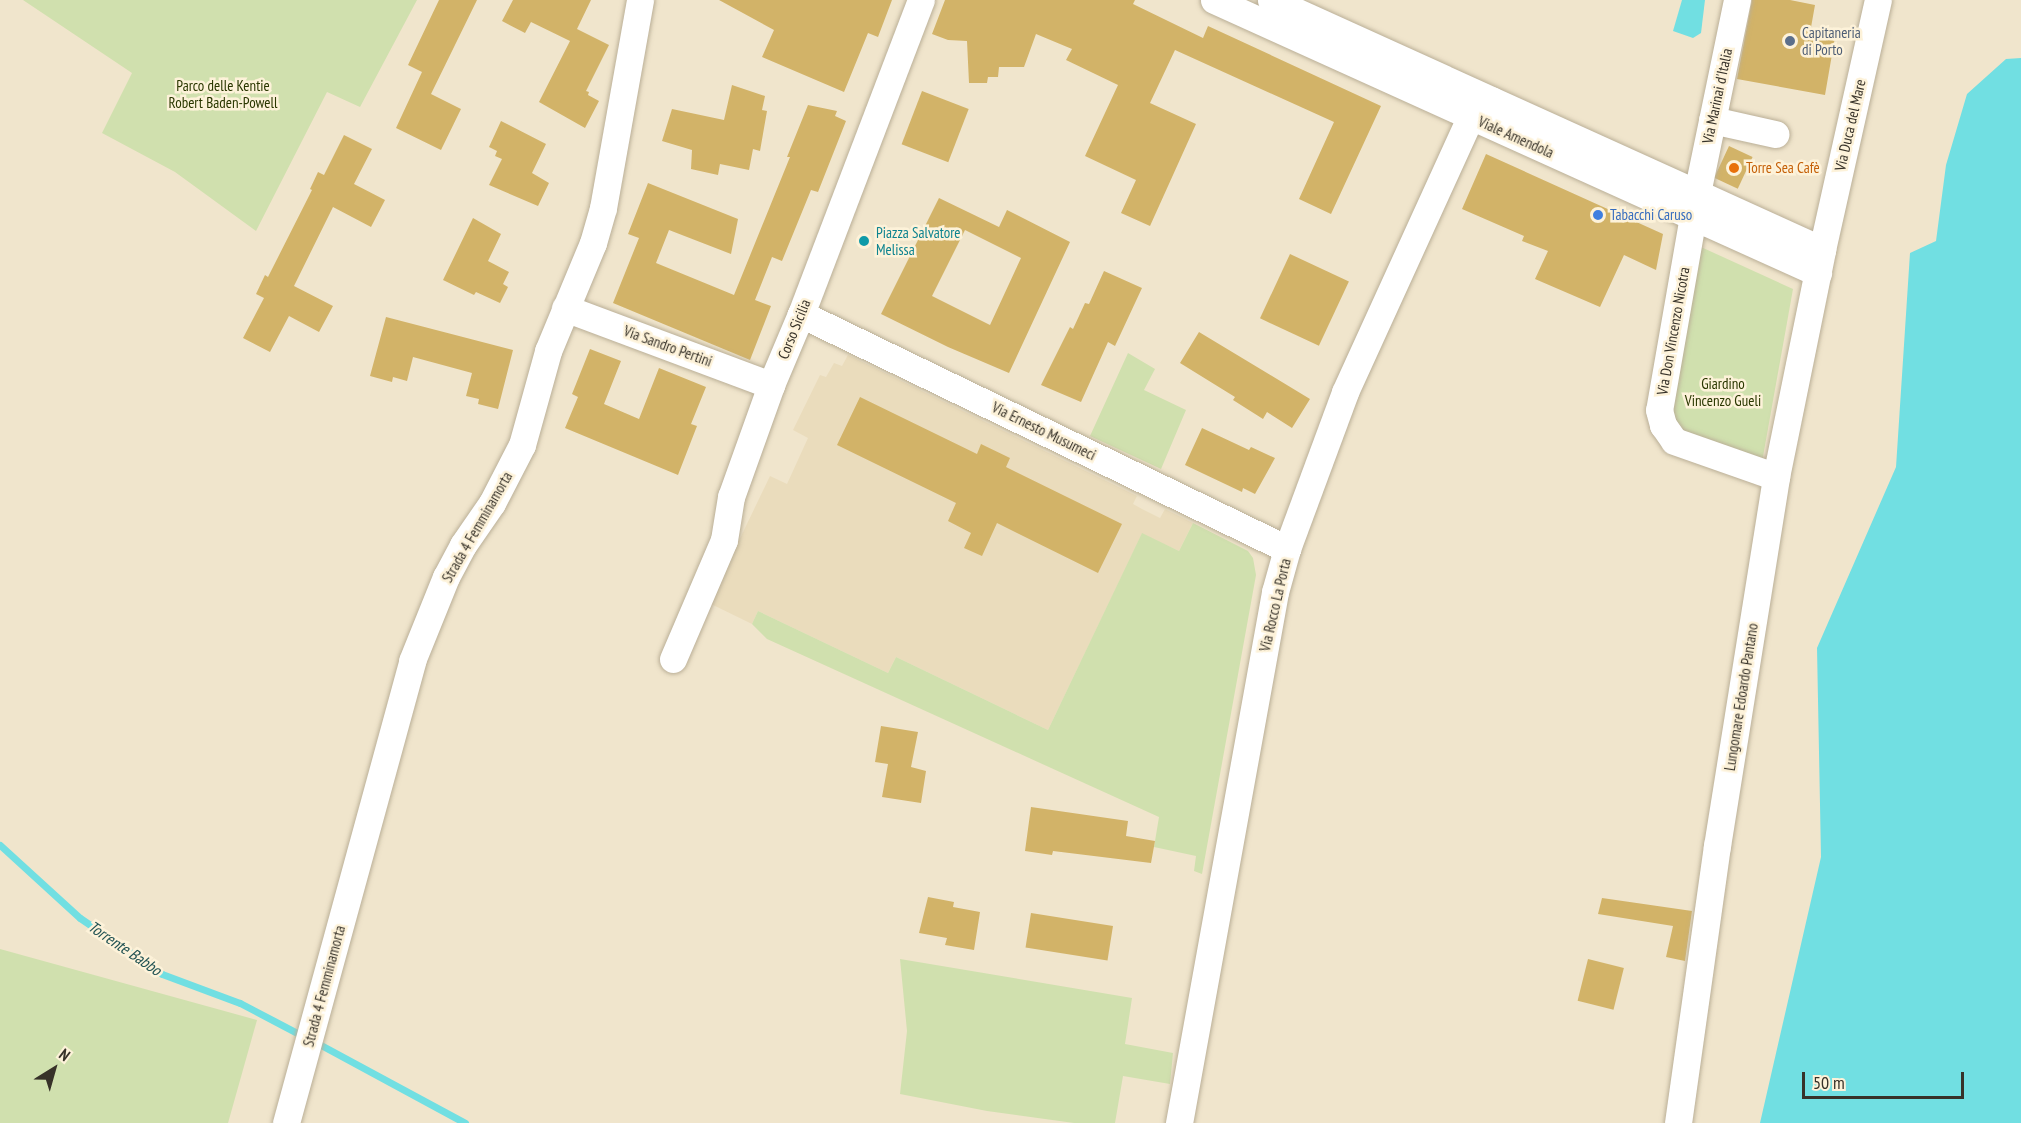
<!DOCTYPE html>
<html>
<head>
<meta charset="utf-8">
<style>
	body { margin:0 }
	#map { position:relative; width:2021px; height:1123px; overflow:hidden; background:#f0e5cc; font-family:"PT Sans Narrow",sans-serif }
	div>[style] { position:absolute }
	.built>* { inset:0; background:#eadcbc }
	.green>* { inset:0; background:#d0e0ae }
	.water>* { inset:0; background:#71dfe2 }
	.stream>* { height:7px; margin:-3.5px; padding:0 3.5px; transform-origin:3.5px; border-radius:3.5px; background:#71dfe2 }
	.building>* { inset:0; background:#d2b368; transform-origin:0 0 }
	.roads { filter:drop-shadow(0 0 2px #baaf97) drop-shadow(0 0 2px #baaf97) }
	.minor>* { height:27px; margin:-13.5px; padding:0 13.5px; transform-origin:13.5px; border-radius:13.5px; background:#fff }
	.dots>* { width:16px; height:16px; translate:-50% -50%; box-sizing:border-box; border:3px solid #fdf2d9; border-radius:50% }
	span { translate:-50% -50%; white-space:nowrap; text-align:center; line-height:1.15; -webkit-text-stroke:5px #fdf2d9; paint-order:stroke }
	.service-label { font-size:15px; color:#4e5e75 }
	.left { translate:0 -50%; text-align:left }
	.park-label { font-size:15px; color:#2a3700 }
	.street-label { font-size:15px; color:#373229 }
	.food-label { font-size:15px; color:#c56008 }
	.shop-label { font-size:15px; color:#366cbe }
	.culture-label { font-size:15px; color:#0d838f }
	.water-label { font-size:16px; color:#215253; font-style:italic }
	.north { position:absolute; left:24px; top:1039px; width:60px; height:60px; -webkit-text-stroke:4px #fdf2d9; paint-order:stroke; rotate:37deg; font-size:16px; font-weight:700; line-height:24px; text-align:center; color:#373229 }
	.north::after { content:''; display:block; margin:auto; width:21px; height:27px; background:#373229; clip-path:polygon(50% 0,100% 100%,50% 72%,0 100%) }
	.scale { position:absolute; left:1802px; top:1072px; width:162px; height:27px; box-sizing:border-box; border:3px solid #373229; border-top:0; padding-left:8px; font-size:18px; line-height:21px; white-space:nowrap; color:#373229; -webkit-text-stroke:4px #fdf2d9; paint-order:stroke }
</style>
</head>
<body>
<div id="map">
	<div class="built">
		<i style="clip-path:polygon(848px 355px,1137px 496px,1133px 504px,1142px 509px,1160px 518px,1165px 509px,1193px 523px,1179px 551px,1142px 534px,1048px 730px,896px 657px,888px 673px,758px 611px,752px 624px,709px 603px,770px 476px,787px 484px,808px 438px,793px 430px,820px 375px,826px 377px,834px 363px,842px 366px)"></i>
	</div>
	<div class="green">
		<i style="clip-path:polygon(23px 0,417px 0,360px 107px,327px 92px,256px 231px,175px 172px,102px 133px,132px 73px)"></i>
		<i style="clip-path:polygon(1701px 247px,1793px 289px,1762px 462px,1681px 433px,1669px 407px)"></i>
		<i style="clip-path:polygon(1128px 353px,1155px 369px,1144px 390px,1186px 410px,1161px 469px,1090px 436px)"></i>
		<i style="clip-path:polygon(1193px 523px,1248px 551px,1253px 558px,1256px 575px,1202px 874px,1194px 871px,1196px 856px,1154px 847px,1159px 817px,767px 639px,752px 624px,758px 611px,888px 673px,896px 657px,1048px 730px,1142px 533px,1179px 551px)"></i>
		<i style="clip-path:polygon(0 949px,257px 1020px,228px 1123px,0 1123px)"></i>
		<i style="clip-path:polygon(900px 959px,1132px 998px,1125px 1044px,1173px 1053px,1170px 1084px,1123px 1076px,1115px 1123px,1074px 1123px,987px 1111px,900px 1094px,907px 1031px)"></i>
	</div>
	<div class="water">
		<i style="clip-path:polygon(1682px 0,1705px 0,1701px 33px,1693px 38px,1673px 31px)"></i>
		<i style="clip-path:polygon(2021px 58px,2021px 1123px,1760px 1123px,1821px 857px,1817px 648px,1896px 467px,1910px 253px,1936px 241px,1946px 165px,1967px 94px,2006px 59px)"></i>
	</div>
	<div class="stream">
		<i style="left:0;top:845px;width:108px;rotate:42.4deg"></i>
		<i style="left:80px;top:918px;width:99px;rotate:34.3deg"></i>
		<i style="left:162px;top:974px;width:83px;rotate:20.4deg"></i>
		<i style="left:240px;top:1003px;width:69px;rotate:27.7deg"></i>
		<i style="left:319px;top:1044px;width:166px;rotate:28.4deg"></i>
	</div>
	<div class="building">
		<i style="clip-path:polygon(439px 0,477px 0,431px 94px,461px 109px,441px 150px,396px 128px,422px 72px,408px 65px)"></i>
		<i style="clip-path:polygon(513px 0,591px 0,577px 29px,609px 45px,586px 91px,589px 92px,588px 95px,599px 101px,585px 128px,539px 102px,570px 41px,531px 22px,525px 33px,502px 21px)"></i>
		<i style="clip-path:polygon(719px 0,892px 0,878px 37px,868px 33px,844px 92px,762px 57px,774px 30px)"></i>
		<i style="clip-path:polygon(945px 0,1135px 0,1133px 4px,1203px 38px,1208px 26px,1381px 106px,1331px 214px,1299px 199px,1334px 122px,1175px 50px,1150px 103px,1196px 124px,1150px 226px,1121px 213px,1136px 180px,1085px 156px,1118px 85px,1066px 60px,1072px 49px,1036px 34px,1024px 67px,999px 67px,998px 77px,988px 77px,987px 83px,969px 83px,967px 41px,948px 40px,932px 34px)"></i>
		<i style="clip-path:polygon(1752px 0,1790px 0,1815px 5px,1810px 33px,1835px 37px,1825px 95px,1737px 79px)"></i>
		<i style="clip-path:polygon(732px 85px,765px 96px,762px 110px,767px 111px,760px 151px,753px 149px,749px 170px,720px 164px,718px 175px,691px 169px,692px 150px,662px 141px,672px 109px,724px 120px)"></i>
		<i style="left:922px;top:91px;width:50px;height:57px;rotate:21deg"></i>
		<i style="clip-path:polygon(808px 105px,837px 111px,835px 116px,846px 121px,818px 192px,811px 190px,782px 261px,772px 257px,755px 300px,771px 306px,750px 360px,613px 303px,639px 238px,628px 234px,648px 183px,738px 219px,731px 254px,669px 230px,656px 263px,734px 295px,790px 157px,787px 157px)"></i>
		<i style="clip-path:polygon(501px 121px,546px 144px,532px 173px,549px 183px,538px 206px,489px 185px,502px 159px,495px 156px,497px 151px,489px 147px)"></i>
		<i style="clip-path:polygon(344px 135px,372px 149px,354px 184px,385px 200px,371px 227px,333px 207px,294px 286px,333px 306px,319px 332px,289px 316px,270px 352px,243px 338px,264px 298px,256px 294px,265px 275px,268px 277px,312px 190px,310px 189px,318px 172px,324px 175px)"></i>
		<i style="left:1729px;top:146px;width:26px;height:35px;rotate:25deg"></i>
		<i style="clip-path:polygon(1486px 154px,1663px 234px,1656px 270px,1624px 255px,1600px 307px,1535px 279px,1548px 251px,1522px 241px,1524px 236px,1462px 209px)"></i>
		<i style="clip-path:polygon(evenodd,939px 198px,999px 227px,1007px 210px,1070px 242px,1009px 373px,948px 347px,881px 314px,939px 198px,965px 230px,1021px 258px,990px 325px,932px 296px,965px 230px)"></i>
		<i style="clip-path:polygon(473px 218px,501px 234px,488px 261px,509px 272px,503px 284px,508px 287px,500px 303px,476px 292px,474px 295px,443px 280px)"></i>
		<i style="left:1290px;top:254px;width:65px;height:71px;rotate:25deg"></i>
		<i style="clip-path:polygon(1104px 271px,1142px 288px,1115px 346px,1108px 342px,1081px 402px,1041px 385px,1070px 327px,1073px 329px,1085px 303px,1089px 304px)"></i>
		<i style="clip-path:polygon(386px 317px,513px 350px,498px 409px,478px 404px,479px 399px,466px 396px,472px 373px,413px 357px,407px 381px,393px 377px,392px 382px,370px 376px)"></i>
		<i style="clip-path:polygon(1199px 332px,1310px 399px,1292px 428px,1267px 412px,1263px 419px,1233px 400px,1235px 397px,1180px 363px)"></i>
		<i style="clip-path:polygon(590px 349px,621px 361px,604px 404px,639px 419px,659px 368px,706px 387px,691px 424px,697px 426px,678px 475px,565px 428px,578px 397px,572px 394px)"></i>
		<i style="clip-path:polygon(860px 397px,977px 454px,981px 444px,1010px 458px,1006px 467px,1122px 524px,1098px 573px,997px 523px,982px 556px,964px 548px,971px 533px,948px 521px,956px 503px,837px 445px)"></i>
		<i style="clip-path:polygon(1202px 428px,1249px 450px,1251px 447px,1275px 458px,1255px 494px,1243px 488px,1242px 492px,1185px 465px)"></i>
		<i style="clip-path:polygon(881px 726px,918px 732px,911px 767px,926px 771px,921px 803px,882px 797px,888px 764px,875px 762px)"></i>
		<i style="clip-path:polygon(1031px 807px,1128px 821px,1126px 836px,1155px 841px,1151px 863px,1053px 851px,1052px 855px,1025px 851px)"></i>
		<i style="clip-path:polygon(928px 897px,954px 902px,953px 907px,980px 912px,974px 950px,945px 945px,947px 938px,919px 933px)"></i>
		<i style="clip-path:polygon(1602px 898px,1692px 911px,1685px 961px,1666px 957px,1673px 926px,1598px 914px)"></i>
		<i style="left:1031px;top:913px;width:83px;height:35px;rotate:9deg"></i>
		<i style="left:1588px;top:959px;width:37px;height:43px;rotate:14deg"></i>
	</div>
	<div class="roads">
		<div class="minor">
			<i style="left:1214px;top:0;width:663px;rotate:24.32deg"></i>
			<i style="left:1271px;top:0;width:605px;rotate:24.4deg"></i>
			<i style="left:1737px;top:0;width:197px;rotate:101.7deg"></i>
			<i style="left:1697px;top:193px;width:220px;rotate:99.9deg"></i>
			<i style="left:1659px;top:410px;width:16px;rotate:75deg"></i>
			<i style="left:1663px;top:425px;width:19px;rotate:55deg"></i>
			<i style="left:1674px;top:441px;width:108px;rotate:19.4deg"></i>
			<i style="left:1712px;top:120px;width:65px;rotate:12.5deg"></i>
			<i style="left:565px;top:308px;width:220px;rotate:20.5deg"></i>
			<i style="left:801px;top:314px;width:540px;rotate:25.81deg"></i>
			<i style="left:673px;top:659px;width:129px;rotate:-66.8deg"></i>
			<i style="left:724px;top:540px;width:44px;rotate:-80.8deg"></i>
			<i style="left:731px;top:497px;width:119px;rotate:-70.3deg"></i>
			<i style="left:771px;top:385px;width:77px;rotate:-67.1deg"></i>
			<i style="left:801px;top:314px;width:336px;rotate:-69.1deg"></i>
			<i style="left:286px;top:1123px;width:479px;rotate:-74.7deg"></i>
			<i style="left:412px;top:661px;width:91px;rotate:-68deg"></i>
			<i style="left:446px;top:577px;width:36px;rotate:-62deg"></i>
			<i style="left:463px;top:545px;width:51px;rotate:-55.4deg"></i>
			<i style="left:492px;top:503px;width:65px;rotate:-62.7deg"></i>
			<i style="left:522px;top:445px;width:98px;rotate:-74.5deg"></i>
			<i style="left:548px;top:351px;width:117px;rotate:-67.4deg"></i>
			<i style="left:593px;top:243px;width:36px;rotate:-74deg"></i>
			<i style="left:603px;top:208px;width:211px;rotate:-79.9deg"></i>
			<i style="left:1179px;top:1123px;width:540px;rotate:-79.75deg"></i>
			<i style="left:1275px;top:592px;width:45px;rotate:-74.4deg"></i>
			<i style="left:1287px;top:549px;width:167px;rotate:-69.7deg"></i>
			<i style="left:1345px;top:392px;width:303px;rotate:-65.5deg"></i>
			<i style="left:1471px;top:116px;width:26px;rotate:-37deg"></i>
			<i style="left:1678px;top:1123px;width:280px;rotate:-82deg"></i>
			<i style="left:1717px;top:846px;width:374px;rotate:-80.9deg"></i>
			<i style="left:1776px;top:477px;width:232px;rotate:-78.5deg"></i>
			<i style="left:1822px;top:250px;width:256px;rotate:-77.4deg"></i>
		</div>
	</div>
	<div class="dots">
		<i style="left:1790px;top:41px;background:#5c6f8a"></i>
		<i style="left:1734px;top:168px;background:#e8710a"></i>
		<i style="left:1598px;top:215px;background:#3f7fe0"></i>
		<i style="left:864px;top:241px;background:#0f9aa8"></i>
	</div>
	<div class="service-label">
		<span class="left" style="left:1802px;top:41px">Capitaneria<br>di Porto</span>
	</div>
	<div class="park-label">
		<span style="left:223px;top:94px">Parco delle Kentie<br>Robert Baden-Powell</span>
		<span style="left:1723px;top:392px">Giardino<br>Vincenzo Gueli</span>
	</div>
	<div class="street-label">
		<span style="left:1717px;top:96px;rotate:-78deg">Via Marinai d'Italia</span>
		<span style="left:1850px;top:125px;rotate:-77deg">Via Duca del Mare</span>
		<span style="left:1516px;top:137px;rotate:24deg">Viale Amendola</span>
		<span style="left:794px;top:329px;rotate:-68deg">Corso Sicilia</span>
		<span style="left:1673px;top:331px;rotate:-80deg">Via Don Vincenzo Nicotra</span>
		<span style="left:668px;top:346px;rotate:20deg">Via Sandro Pertini</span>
		<span style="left:1044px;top:431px;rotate:26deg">Via Ernesto Musumeci</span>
		<span style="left:477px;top:527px;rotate:-60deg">Strada 4 Femminamorta</span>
		<span style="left:1275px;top:605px;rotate:-77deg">Via Rocco La Porta</span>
		<span style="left:1741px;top:697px;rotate:-81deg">Lungomare Edoardo Pantano</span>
		<span style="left:324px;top:986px;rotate:-75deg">Strada 4 Femminamorta</span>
	</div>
	<div class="food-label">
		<span class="left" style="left:1746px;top:168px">Torre Sea Cafè</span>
	</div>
	<div class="shop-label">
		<span class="left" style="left:1610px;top:215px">Tabacchi Caruso</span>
	</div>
	<div class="culture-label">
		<span class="left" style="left:876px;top:241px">Piazza Salvatore<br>Melissa</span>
	</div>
	<div class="water-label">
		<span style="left:125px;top:948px;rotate:34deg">Torrente Babbo</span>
	</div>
	<div class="north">N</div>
	<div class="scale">50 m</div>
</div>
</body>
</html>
